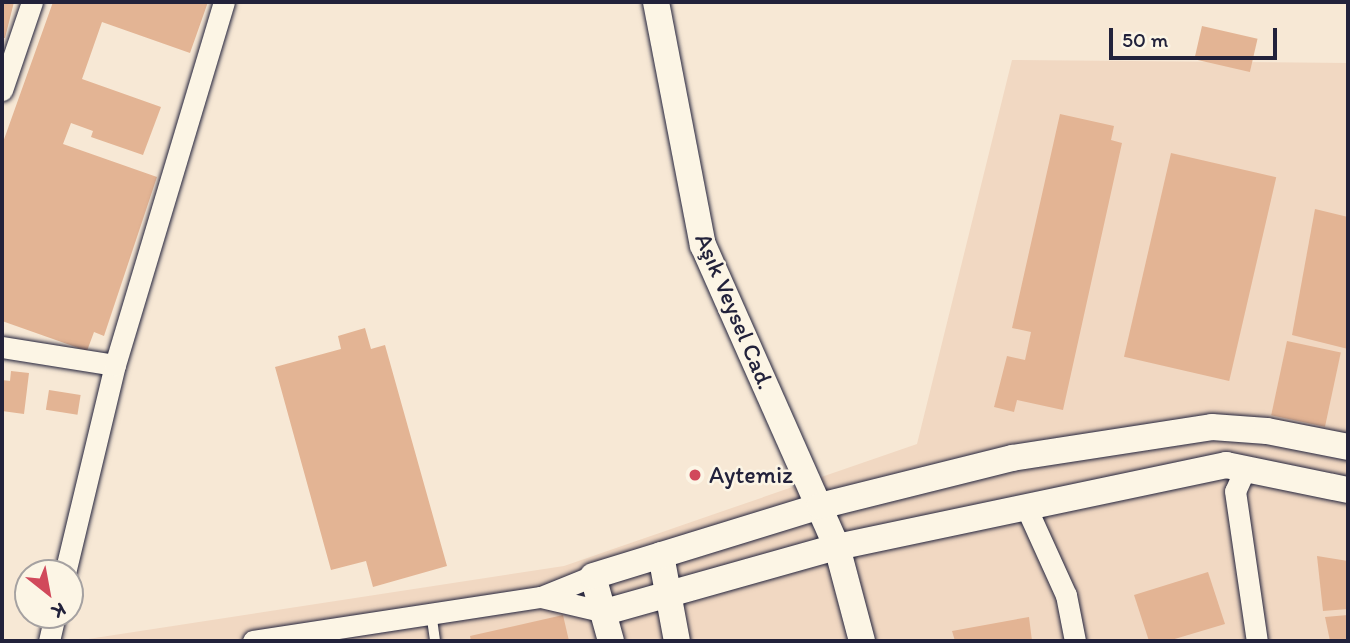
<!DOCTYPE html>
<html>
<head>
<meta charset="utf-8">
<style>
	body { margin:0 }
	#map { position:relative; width:1350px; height:643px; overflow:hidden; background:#f7e8d5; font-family:Itim,sans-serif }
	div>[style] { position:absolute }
	.built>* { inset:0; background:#f1d8c2 }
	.building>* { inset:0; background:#e3b494; transform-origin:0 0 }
	.roads { filter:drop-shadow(0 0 2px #22223b) drop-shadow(0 0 2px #22223b) }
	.service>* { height:10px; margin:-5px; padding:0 5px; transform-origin:5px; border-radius:5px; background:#fcf5e5 }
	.minor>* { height:21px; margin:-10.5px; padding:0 10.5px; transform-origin:10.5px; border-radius:10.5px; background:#fcf5e5 }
	.tertiary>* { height:26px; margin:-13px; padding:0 13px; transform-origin:13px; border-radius:13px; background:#fcf5e5 }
	.dots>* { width:19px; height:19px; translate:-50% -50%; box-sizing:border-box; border:4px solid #fcf5e5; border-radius:50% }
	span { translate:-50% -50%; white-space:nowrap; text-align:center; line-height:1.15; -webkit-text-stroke:5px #fcf5e5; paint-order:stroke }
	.street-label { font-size:24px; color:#22223b }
	.poi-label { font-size:24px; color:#22223b }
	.left { translate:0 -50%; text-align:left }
	.frame { position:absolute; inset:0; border:4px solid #22223b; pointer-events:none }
	.north { position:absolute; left:14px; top:559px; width:70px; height:70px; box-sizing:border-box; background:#fcf5e5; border:2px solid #a5a1a1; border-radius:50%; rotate:149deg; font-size:19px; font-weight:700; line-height:28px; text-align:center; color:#22223b }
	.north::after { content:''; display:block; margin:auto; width:24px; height:32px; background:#d1495b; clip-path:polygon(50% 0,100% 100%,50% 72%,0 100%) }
	.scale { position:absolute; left:1109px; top:28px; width:168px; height:32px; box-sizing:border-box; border:4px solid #22223b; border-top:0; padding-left:9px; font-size:21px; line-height:24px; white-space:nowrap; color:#22223b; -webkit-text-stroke:5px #fcf5e5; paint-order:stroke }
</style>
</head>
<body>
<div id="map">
	<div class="built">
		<i style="clip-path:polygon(1012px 60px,1348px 63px,1348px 641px,75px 641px,564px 566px,917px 444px)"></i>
	</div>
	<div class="building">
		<i style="clip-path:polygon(2px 2px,14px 2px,5px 38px,2px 38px)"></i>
		<i style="clip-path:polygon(53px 2px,208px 2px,190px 53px,102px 22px,82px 79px,161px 107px,143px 155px,91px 137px,93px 131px,71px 123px,63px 144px,157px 177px,104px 336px,94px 332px,87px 351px,2px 321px,2px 145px)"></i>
		<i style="left:1202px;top:26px;width:57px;height:34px;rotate:13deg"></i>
		<i style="clip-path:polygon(1060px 114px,1114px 126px,1111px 140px,1122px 143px,1063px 410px,1017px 400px,1014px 412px,994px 407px,1007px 356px,1025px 360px,1031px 332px,1012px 328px)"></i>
		<i style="left:1171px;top:153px;width:108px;height:209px;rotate:13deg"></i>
		<i style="clip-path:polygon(1315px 209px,1348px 217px,1348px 349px,1292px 335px)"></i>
		<i style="clip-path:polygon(365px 328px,371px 349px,385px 345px,447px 566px,373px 587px,366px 561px,331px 570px,275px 367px,341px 349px,338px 336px)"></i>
		<i style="left:1287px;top:341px;width:55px;height:76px;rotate:12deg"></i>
		<i style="clip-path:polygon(11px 371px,29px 373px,24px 414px,2px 411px,2px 380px,10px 381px)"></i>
		<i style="left:49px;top:390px;width:32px;height:20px;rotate:9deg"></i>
		<i style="clip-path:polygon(1317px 556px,1348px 561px,1348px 609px,1323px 611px)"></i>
		<i style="clip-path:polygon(1208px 572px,1225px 624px,1168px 641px,1149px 641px,1134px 595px)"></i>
		<i style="clip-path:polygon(563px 615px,569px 641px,471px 641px,470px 636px)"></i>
		<i style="clip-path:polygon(1348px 615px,1348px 641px,1330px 641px,1325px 617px)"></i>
		<i style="clip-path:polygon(1029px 617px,1032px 641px,955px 641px,952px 631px)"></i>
	</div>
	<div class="roads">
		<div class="service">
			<i style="left:431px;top:612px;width:29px;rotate:82deg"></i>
		</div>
		<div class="minor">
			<i style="left:2px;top:90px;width:93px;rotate:-71.2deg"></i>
			<i style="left:2px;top:347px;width:114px;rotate:9.1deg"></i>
			<i style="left:1245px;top:469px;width:24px;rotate:114deg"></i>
			<i style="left:1235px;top:491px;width:152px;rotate:81.7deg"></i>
			<i style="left:1026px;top:507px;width:97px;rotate:65.6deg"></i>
			<i style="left:1066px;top:595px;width:47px;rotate:78.9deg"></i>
			<i style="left:65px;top:573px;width:214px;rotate:-76.5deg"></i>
			<i style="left:115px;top:365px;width:379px;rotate:-73.3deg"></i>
			<i style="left:541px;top:597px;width:56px;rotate:-22deg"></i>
			<i style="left:49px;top:641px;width:27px;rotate:-77deg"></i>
			<i style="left:253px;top:641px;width:291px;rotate:-8.7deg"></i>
			<i style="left:541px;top:597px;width:66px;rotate:13.2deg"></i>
		</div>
		<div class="tertiary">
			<i style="left:656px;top:2px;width:248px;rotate:79.1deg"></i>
			<i style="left:703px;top:245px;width:330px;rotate:66.1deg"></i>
			<i style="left:837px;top:547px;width:97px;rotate:75.1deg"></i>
			<i style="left:661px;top:555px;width:87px;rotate:79.5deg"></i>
			<i style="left:605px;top:612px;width:241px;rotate:-15.7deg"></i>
			<i style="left:837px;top:547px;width:398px;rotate:-11.9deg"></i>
			<i style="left:1226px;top:465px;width:125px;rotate:11.6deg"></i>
			<i style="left:611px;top:641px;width:67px;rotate:-105.5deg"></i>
			<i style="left:593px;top:576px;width:238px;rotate:-17.1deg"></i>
			<i style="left:820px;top:506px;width:198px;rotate:-14deg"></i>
			<i style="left:1012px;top:458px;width:202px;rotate:-8.8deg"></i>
			<i style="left:1212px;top:427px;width:55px;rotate:4.2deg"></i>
			<i style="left:1267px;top:431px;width:83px;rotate:11.2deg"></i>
		</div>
	</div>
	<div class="dots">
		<i style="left:695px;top:475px;background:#d1495b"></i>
	</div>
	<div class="street-label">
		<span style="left:735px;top:311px;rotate:67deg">Aşık Veysel Cad.</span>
	</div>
	<div class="poi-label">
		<span class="left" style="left:709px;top:475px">Aytemiz</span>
	</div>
	<div class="frame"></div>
	<div class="north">K</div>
	<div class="scale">50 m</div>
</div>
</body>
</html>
